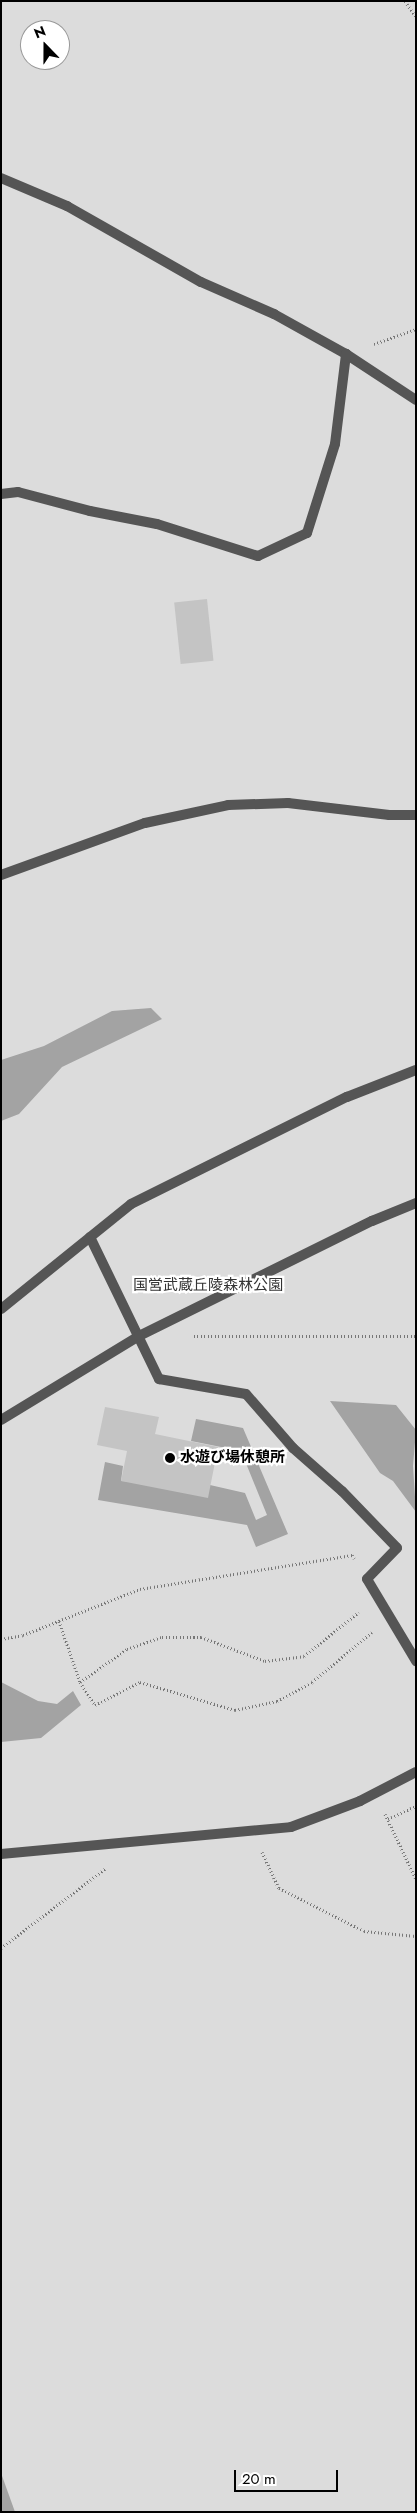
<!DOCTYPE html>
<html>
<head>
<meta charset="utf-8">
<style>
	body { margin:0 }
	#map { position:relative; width:417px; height:2513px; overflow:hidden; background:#fff; font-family:Jost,"Noto Sans JP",sans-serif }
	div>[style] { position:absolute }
	.green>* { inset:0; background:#dcdcdc }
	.water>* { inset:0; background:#a3a3a3 }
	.building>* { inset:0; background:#c4c4c4; transform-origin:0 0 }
	.path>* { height:3px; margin-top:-1.5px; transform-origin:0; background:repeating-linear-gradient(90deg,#777 0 1px,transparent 0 3.5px) }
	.pedestrian>* { height:10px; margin:-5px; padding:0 5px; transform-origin:5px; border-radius:5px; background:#555 }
	.dots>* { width:14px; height:14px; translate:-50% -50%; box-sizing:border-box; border:2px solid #fff; border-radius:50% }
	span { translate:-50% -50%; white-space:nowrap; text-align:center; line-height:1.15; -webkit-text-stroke:4.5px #fff; paint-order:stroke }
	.park-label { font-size:15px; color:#333 }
	.poi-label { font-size:15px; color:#000; font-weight:700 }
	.left { translate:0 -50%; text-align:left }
	.frame { position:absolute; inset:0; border:2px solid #000; pointer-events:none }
	.north { position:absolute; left:20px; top:20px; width:50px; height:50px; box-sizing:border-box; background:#fff; border:1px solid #999; border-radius:50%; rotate:338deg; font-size:14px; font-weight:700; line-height:20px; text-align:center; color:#000 }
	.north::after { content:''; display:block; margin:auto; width:18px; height:22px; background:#000; clip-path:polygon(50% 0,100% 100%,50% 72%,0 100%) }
	.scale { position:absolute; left:234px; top:2470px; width:104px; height:22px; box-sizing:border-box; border:2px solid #000; border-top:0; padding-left:6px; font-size:15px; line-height:18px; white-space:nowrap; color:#000; -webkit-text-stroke:4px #fff; paint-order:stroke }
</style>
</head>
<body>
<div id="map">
	<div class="green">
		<i style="clip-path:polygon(evenodd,1px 1px,416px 1px,416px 2512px,1px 2512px,1px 1px,30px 30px,60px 30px,60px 60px,30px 60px,30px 30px)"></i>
	</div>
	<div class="water">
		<i style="clip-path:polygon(151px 1008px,162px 1019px,62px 1067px,19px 1114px,1px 1121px,1px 1060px,44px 1046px,112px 1011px)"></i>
		<i style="clip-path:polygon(330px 1401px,396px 1405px,416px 1430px,413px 1466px,416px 1512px,393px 1481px,380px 1473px)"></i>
		<i style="clip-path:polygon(196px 1419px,243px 1428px,288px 1534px,256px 1547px,247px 1525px,98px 1500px,105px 1462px,123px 1466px,121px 1481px,210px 1485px,245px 1493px,256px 1520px,267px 1515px,241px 1451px,191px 1441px)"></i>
		<i style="clip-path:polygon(1px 1682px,38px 1701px,57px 1704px,73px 1691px,81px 1705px,41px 1738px,1px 1742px)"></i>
		<i style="clip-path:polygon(1px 2473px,15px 2512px,1px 2512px)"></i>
	</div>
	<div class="building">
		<i style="left:207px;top:599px;width:62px;height:33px;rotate:84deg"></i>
		<i style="clip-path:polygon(105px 1407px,159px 1417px,155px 1434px,218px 1447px,208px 1498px,121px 1481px,127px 1451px,97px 1445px)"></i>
	</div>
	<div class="path">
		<i style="left:405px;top:1px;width:19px;rotate:55deg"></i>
		<i style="left:374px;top:344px;width:45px;rotate:-19.7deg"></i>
		<i style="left:194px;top:1336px;width:222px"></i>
		<i style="left:59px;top:1621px;width:65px;rotate:71deg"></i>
		<i style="left:80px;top:1682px;width:27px;rotate:57deg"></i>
		<i style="left:95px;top:1705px;width:51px;rotate:-27.1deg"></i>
		<i style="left:140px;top:1682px;width:99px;rotate:16.4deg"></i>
		<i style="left:235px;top:1710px;width:43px;rotate:-12.1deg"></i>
		<i style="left:277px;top:1701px;width:40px;rotate:-28deg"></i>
		<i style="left:312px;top:1682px;width:78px;rotate:-39.8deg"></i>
		<i style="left:1px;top:1639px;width:22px;rotate:-10deg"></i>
		<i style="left:23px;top:1635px;width:126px;rotate:-21.5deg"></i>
		<i style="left:140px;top:1589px;width:215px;rotate:-9.1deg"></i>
		<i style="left:352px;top:1555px;width:4px;rotate:56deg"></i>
		<i style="left:80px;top:1682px;width:57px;rotate:-35.1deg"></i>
		<i style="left:127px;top:1649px;width:37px;rotate:-19deg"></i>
		<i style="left:162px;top:1637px;width:39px"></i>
		<i style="left:201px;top:1637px;width:68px;rotate:20.6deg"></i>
		<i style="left:265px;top:1661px;width:39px;rotate:-7deg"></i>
		<i style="left:304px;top:1656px;width:70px;rotate:-38.7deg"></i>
		<i style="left:385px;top:1814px;width:72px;rotate:64.5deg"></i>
		<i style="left:388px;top:1819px;width:31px;rotate:-25deg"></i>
		<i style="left:262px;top:1852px;width:40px;rotate:65deg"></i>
		<i style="left:279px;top:1888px;width:95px;rotate:26.8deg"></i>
		<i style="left:364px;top:1931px;width:52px;rotate:5.5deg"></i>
		<i style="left:1px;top:1948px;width:132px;rotate:-37.3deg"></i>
	</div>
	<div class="pedestrian">
		<i style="left:1px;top:178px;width:72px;rotate:23deg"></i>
		<i style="left:67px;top:206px;width:154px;rotate:29.6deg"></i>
		<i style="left:201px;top:282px;width:80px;rotate:23.7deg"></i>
		<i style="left:274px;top:314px;width:82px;rotate:29.1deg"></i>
		<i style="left:346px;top:354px;width:84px;rotate:33.3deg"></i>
		<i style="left:1px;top:494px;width:17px;rotate:-7deg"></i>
		<i style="left:18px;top:492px;width:74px;rotate:14.8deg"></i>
		<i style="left:90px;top:511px;width:68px;rotate:11deg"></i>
		<i style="left:157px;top:524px;width:106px;rotate:17.6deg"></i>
		<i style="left:258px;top:556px;width:54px;rotate:-25.1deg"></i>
		<i style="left:307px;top:533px;width:93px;rotate:-72.5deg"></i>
		<i style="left:335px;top:444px;width:91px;rotate:-83deg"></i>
		<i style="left:1px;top:875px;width:153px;rotate:-19.9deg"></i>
		<i style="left:145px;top:823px;width:85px;rotate:-12.2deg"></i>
		<i style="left:228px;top:805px;width:60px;rotate:-1.9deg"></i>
		<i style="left:288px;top:803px;width:102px;rotate:6.8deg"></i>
		<i style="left:389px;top:815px;width:27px"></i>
		<i style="left:90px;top:1237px;width:158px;rotate:64.1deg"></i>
		<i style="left:159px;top:1379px;width:88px;rotate:9.8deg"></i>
		<i style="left:246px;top:1394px;width:72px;rotate:49deg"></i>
		<i style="left:293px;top:1448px;width:65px;rotate:41.3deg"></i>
		<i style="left:342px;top:1491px;width:79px;rotate:46deg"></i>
		<i style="left:397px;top:1548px;width:43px;rotate:134.1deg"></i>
		<i style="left:367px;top:1579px;width:96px;rotate:59.1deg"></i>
		<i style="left:1px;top:1309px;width:167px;rotate:-38.9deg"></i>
		<i style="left:131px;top:1204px;width:241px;rotate:-26.4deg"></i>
		<i style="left:347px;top:1097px;width:74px;rotate:-21.4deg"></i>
		<i style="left:1px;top:1420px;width:162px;rotate:-31.3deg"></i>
		<i style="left:139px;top:1336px;width:260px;rotate:-26.3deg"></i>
		<i style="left:372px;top:1221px;width:48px;rotate:-22.2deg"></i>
		<i style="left:1px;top:1854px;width:291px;rotate:-5.3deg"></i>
		<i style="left:291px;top:1827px;width:74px;rotate:-20.6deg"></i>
		<i style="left:360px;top:1801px;width:63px;rotate:-27.4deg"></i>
	</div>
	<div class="dots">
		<i style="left:170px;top:1458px;background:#000"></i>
	</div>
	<div class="park-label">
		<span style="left:208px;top:1286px">国営武蔵丘陵森林公園</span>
	</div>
	<div class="poi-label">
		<span class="left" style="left:180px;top:1458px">水遊び場休憩所</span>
	</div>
	<div class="frame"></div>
	<div class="north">N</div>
	<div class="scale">20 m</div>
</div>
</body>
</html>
